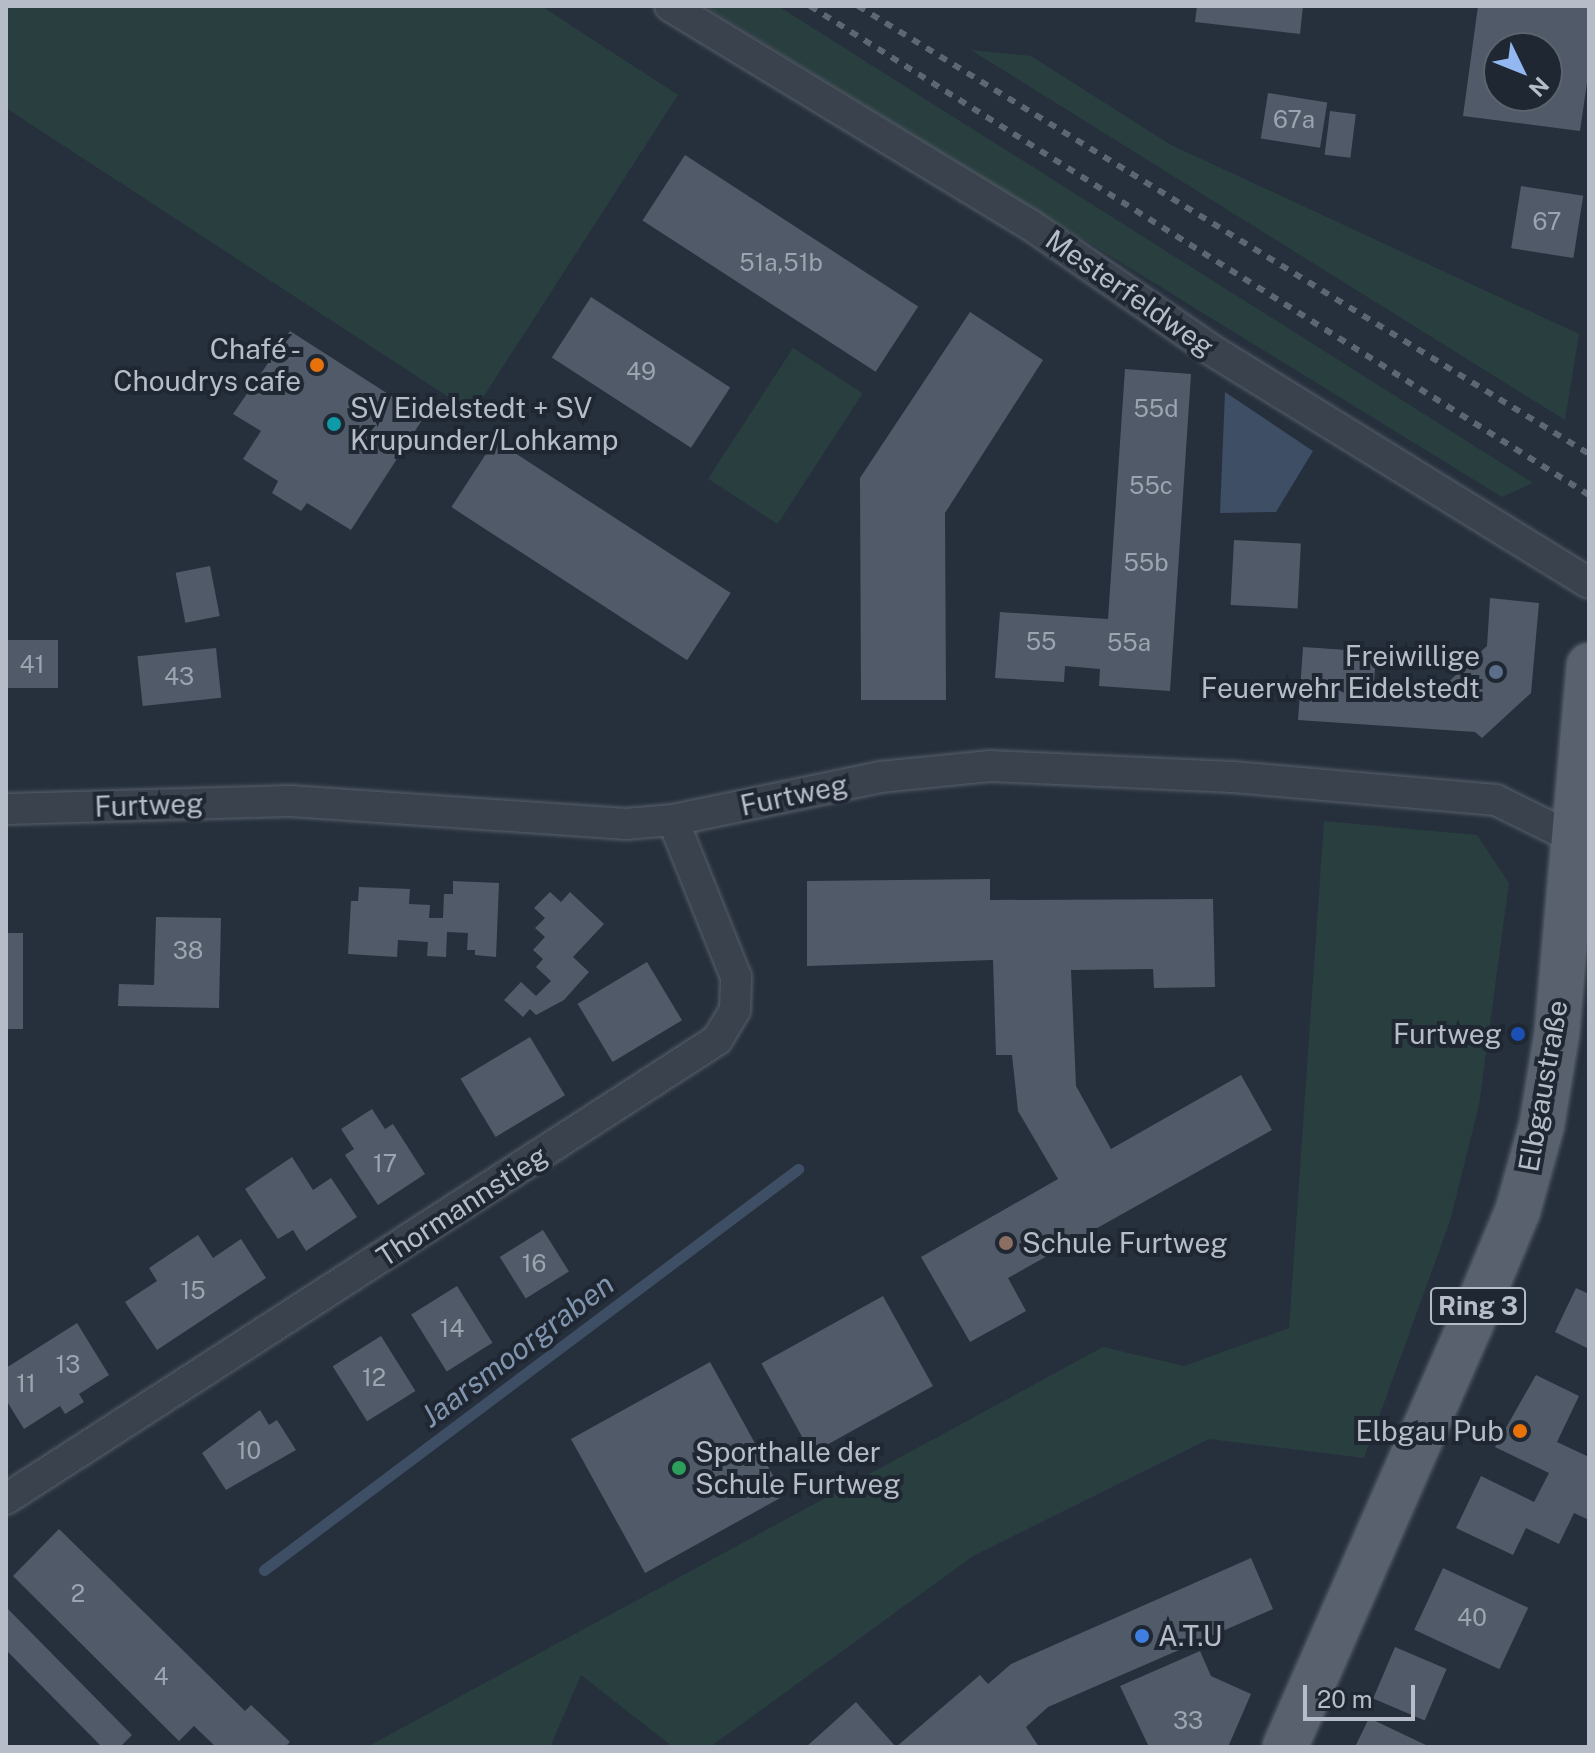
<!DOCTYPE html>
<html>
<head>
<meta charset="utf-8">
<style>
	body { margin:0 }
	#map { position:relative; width:1595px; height:1753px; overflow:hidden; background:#26303d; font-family:"Public Sans",sans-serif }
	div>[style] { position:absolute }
	.green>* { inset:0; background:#293e3f; transform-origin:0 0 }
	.water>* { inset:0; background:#3d4e65 }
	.stream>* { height:11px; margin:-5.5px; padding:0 5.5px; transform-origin:5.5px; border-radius:5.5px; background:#3d4e65 }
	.building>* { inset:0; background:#505a68; transform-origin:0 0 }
	.roads { filter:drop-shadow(0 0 2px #58606b) drop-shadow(0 0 2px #58606b) }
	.street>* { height:30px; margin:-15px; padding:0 15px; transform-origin:15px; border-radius:15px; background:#3a424d }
	.primary>* { height:44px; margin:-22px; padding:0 22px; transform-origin:22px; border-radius:22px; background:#58616d }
	.rail>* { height:6px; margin-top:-3px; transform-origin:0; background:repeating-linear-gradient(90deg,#5d6674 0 8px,transparent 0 16px) }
	.dots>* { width:22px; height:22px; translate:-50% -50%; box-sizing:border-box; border:4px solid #1f2732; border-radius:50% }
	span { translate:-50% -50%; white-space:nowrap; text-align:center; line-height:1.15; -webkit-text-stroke:8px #1f2732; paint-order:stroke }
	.number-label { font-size:24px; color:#9ca4b0 }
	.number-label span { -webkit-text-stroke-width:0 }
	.shield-label span { padding:2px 6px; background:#1f2732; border:2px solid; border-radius:6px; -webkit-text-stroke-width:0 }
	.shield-label { font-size:26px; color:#b6bdc8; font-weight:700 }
	.street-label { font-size:28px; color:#b6bdc8 }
	.poi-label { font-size:28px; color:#b6bdc8 }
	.right { translate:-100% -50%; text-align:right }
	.left { translate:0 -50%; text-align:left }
	.water-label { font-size:30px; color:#8094ae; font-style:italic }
	.frame { position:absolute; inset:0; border:8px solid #b6bdc8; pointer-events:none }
	.north { position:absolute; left:1483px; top:32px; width:80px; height:80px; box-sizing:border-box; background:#1f2732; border:2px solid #5b636e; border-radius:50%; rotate:133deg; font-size:22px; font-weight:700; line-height:32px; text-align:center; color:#b6bdc8 }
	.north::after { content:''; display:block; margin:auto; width:28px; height:36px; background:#93b8f1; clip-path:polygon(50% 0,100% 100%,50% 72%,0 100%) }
	.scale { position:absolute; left:1303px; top:1685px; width:112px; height:36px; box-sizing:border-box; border:4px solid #b6bdc8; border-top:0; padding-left:10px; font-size:24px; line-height:28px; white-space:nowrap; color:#b6bdc8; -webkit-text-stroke:6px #1f2732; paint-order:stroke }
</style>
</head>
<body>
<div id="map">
	<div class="green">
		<i style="clip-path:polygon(6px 6px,541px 6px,678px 95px,473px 413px,6px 108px)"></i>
		<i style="clip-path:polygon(704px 6px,778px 6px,1533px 483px,1502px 497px)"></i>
		<i style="clip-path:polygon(971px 50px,1031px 56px,1171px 145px,1579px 334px,1565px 420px)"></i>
		<i style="left:793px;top:348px;width:83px;height:156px;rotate:33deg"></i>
		<i style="clip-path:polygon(1324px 821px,1477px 835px,1509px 883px,1479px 1105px,1450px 1221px,1364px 1458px,1209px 1439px,973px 1556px,710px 1747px,673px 1747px,581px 1675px,550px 1747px,367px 1747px,1103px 1347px,1184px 1366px,1289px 1328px)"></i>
	</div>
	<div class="water">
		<i style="clip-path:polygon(1225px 392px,1313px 451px,1276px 512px,1220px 513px)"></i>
	</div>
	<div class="stream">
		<i style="left:264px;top:1570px;width:668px;rotate:-36.9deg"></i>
	</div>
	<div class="building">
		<i style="clip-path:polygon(1197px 6px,1303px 6px,1300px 34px,1195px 22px)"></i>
		<i style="clip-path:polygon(evenodd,1478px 6px,1589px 6px,1589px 69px,1580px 131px,1463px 116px,1478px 6px,1499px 48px,1547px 48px,1547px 96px,1499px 96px,1499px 48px)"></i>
		<i style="left:1268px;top:93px;width:60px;height:46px;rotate:9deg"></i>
		<i style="left:1330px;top:111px;width:26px;height:44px;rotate:7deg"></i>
		<i style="left:685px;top:155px;width:278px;height:78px;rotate:33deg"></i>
		<i style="left:1521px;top:186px;width:63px;height:63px;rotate:9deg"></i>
		<i style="left:591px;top:297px;width:166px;height:72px;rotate:33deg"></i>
		<i style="clip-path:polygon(970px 312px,1043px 360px,945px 513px,946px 700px,861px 700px,860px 478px)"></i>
		<i style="clip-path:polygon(290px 331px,424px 417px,351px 530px,307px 503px,301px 511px,272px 493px,278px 481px,243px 459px,261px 431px,233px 414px)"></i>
		<i style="clip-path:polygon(1125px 369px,1191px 374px,1170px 691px,1099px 686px,1100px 669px,1065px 666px,1064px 682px,995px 678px,1000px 612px,1108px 619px)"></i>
		<i style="left:495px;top:440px;width:281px;height:80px;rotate:33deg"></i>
		<i style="left:1234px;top:540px;width:67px;height:65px;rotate:3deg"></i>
		<i style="left:210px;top:566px;width:51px;height:35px;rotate:79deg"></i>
		<i style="clip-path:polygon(1490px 598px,1539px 603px,1531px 693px,1482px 738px,1475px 732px,1298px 720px,1303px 647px,1376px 652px,1374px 683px,1443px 687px,1487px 646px)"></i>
		<i style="left:58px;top:640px;width:48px;height:52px;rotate:90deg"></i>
		<i style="left:216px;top:648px;width:50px;height:79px;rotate:84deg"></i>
		<i style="clip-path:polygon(990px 879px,990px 900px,1213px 899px,1215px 987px,1154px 988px,1153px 969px,1071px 970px,1076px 1086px,1111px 1149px,1241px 1075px,1272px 1130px,1008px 1278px,1026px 1311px,970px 1342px,921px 1257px,1058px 1179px,1018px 1111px,1012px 1055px,996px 1055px,993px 960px,807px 966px,807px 881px)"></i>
		<i style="clip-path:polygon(453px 881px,499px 883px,496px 957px,475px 955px,475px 950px,467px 950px,468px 933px,447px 932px,446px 957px,427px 956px,428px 942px,398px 940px,397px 957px,348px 954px,351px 901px,358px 901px,359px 887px,410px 889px,409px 904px,430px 905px,429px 918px,443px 918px,444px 894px,453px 894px)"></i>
		<i style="clip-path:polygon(550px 892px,561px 902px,570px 892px,604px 924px,573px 957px,589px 972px,564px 1000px,536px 1015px,530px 1009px,523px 1017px,504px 1000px,521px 982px,536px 996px,551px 981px,536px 967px,543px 959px,533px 950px,545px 937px,535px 928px,545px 918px,534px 908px)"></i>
		<i style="clip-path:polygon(156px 917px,221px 918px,219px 1008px,118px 1006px,119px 984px,154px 985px)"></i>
		<i style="left:6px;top:933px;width:17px;height:96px"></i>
		<i style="left:647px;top:962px;width:68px;height:81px;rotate:59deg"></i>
		<i style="left:530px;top:1037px;width:68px;height:81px;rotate:59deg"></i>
		<i style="clip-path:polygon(372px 1109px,385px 1129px,393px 1124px,425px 1174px,378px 1205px,345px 1155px,354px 1149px,341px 1129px)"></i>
		<i style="clip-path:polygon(292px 1157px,313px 1190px,331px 1178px,357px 1217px,306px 1251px,293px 1230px,278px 1239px,245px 1189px)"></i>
		<i style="left:543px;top:1230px;width:49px;height:51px;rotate:58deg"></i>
		<i style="clip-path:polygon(198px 1235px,213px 1258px,241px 1239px,266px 1278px,157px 1350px,125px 1302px,157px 1281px,149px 1268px)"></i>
		<i style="left:457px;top:1286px;width:67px;height:54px;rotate:58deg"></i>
		<i style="clip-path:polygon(1576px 1288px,1589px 1294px,1589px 1349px,1555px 1332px)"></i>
		<i style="left:883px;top:1296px;width:103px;height:139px;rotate:61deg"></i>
		<i style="clip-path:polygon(77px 1323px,109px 1375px,79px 1394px,84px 1402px,65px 1414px,60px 1406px,24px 1429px,6px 1400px,6px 1368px)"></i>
		<i style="left:381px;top:1336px;width:65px;height:57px;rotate:58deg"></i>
		<i style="left:710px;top:1362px;width:153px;height:159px;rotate:61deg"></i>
		<i style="clip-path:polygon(1536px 1375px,1579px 1396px,1557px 1442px,1589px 1457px,1589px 1520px,1574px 1513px,1559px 1544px,1526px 1528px,1513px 1555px,1456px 1528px,1481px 1476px,1534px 1502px,1549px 1473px,1495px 1447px)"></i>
		<i style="clip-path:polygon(260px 1410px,269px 1425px,277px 1420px,296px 1450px,226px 1490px,202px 1453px)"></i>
		<i style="clip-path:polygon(59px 1529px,245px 1711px,251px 1705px,290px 1742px,285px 1747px,216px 1747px,194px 1726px,179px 1741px,13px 1576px)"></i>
		<i style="clip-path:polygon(1251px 1558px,1273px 1609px,1048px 1707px,1026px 1727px,1039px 1747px,806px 1747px,856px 1702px,896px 1747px,980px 1675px,988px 1684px,1011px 1664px)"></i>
		<i style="left:1443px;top:1568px;width:94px;height:68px;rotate:25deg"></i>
		<i style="clip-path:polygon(6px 1607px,132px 1735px,120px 1747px,102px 1747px,6px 1650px)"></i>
		<i style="left:1395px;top:1647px;width:56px;height:56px;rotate:23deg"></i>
		<i style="clip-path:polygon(1200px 1651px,1211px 1676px,1251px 1694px,1228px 1747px,1149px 1747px,1120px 1686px)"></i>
		<i style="clip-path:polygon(1369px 1718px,1430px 1747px,1355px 1747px)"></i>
	</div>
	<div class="roads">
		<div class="street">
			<i style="left:670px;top:6px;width:420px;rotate:31.3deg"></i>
			<i style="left:1029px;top:224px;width:220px;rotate:34.6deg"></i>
			<i style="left:1210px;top:349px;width:445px;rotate:31.7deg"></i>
			<i style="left:6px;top:809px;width:284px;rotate:-1.6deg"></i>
			<i style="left:290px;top:801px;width:337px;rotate:3.9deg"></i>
			<i style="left:626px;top:824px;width:47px;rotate:-4.9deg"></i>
			<i style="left:673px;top:820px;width:211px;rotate:-11.7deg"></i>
			<i style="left:880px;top:777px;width:111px;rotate:-5.7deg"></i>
			<i style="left:990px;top:766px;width:243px;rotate:2.6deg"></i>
			<i style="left:1233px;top:777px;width:264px;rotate:5deg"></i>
			<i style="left:1496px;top:800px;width:102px;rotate:26.3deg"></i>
			<i style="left:6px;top:1499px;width:846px;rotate:-32.85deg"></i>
			<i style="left:717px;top:1040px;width:35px;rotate:-59deg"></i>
			<i style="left:735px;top:1010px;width:33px;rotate:-88deg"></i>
			<i style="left:736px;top:977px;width:169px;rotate:-111.9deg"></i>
		</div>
		<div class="primary">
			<i style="left:1285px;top:1747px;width:458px;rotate:-66.3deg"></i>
			<i style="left:1469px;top:1328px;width:128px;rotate:-67.4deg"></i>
			<i style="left:1518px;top:1210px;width:89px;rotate:-74.4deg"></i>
			<i style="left:1542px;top:1124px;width:93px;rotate:-80.7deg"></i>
			<i style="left:1557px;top:1032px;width:368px;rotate:-85deg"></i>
		</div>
	</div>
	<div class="rail">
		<i style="left:810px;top:6px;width:920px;rotate:32.12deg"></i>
		<i style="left:858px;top:6px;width:857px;rotate:31.5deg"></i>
	</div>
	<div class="dots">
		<i style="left:317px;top:365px;background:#e8710a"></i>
		<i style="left:334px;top:424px;background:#0f9aa8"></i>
		<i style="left:1496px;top:672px;background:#5c6f8a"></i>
		<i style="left:1518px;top:1034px;background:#1a4fb4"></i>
		<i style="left:1006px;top:1243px;background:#8d6e63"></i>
		<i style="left:1520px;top:1431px;background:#e8710a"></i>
		<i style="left:679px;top:1468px;background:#2e9e5b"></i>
		<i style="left:1142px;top:1636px;background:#3f7fe0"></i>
	</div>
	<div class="number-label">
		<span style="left:1294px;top:120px">67a</span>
		<span style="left:1547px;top:222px">67</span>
		<span style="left:781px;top:263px">51a,51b</span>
		<span style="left:641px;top:372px">49</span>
		<span style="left:1156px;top:409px">55d</span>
		<span style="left:1151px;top:486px">55c</span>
		<span style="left:1146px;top:563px">55b</span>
		<span style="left:1041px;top:642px">55</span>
		<span style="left:1129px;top:643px">55a</span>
		<span style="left:32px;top:665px">41</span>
		<span style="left:179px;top:677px">43</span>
		<span style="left:188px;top:951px">38</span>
		<span style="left:385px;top:1164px">17</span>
		<span style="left:534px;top:1264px">16</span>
		<span style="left:193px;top:1291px">15</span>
		<span style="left:452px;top:1329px">14</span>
		<span style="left:68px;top:1365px">13</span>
		<span style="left:374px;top:1378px">12</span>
		<span style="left:26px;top:1384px">11</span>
		<span style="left:249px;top:1451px">10</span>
		<span style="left:78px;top:1594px">2</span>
		<span style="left:1472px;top:1618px">40</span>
		<span style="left:161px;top:1677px">4</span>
		<span style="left:1188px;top:1721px">33</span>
	</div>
	<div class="shield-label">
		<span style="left:1478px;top:1306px">Ring 3</span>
	</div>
	<div class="street-label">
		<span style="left:1130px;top:293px;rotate:35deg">Mesterfeldweg</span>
		<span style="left:794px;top:795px;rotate:-12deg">Furtweg</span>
		<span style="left:149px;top:805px;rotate:-2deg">Furtweg</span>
		<span style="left:1543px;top:1086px;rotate:-80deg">Elbgaustraße</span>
		<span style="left:462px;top:1206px;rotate:-33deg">Thormannstieg</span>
	</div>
	<div class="poi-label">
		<span class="right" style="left:301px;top:365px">Chafé -<br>Choudrys cafe</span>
		<span class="left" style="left:350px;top:424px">SV Eidelstedt + SV<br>Krupunder/Lohkamp</span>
		<span class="right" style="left:1480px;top:672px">Freiwillige<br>Feuerwehr Eidelstedt</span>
		<span class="right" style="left:1502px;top:1034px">Furtweg</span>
		<span class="left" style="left:1022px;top:1243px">Schule Furtweg</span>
		<span class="right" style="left:1504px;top:1431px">Elbgau Pub</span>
		<span class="left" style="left:695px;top:1468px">Sporthalle der<br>Schule Furtweg</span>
		<span class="left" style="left:1158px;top:1636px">A.T.U</span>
	</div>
	<div class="water-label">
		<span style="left:517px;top:1350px;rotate:-37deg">Jaarsmoorgraben</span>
	</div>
	<div class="frame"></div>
	<div class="north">N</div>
	<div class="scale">20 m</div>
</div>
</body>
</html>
